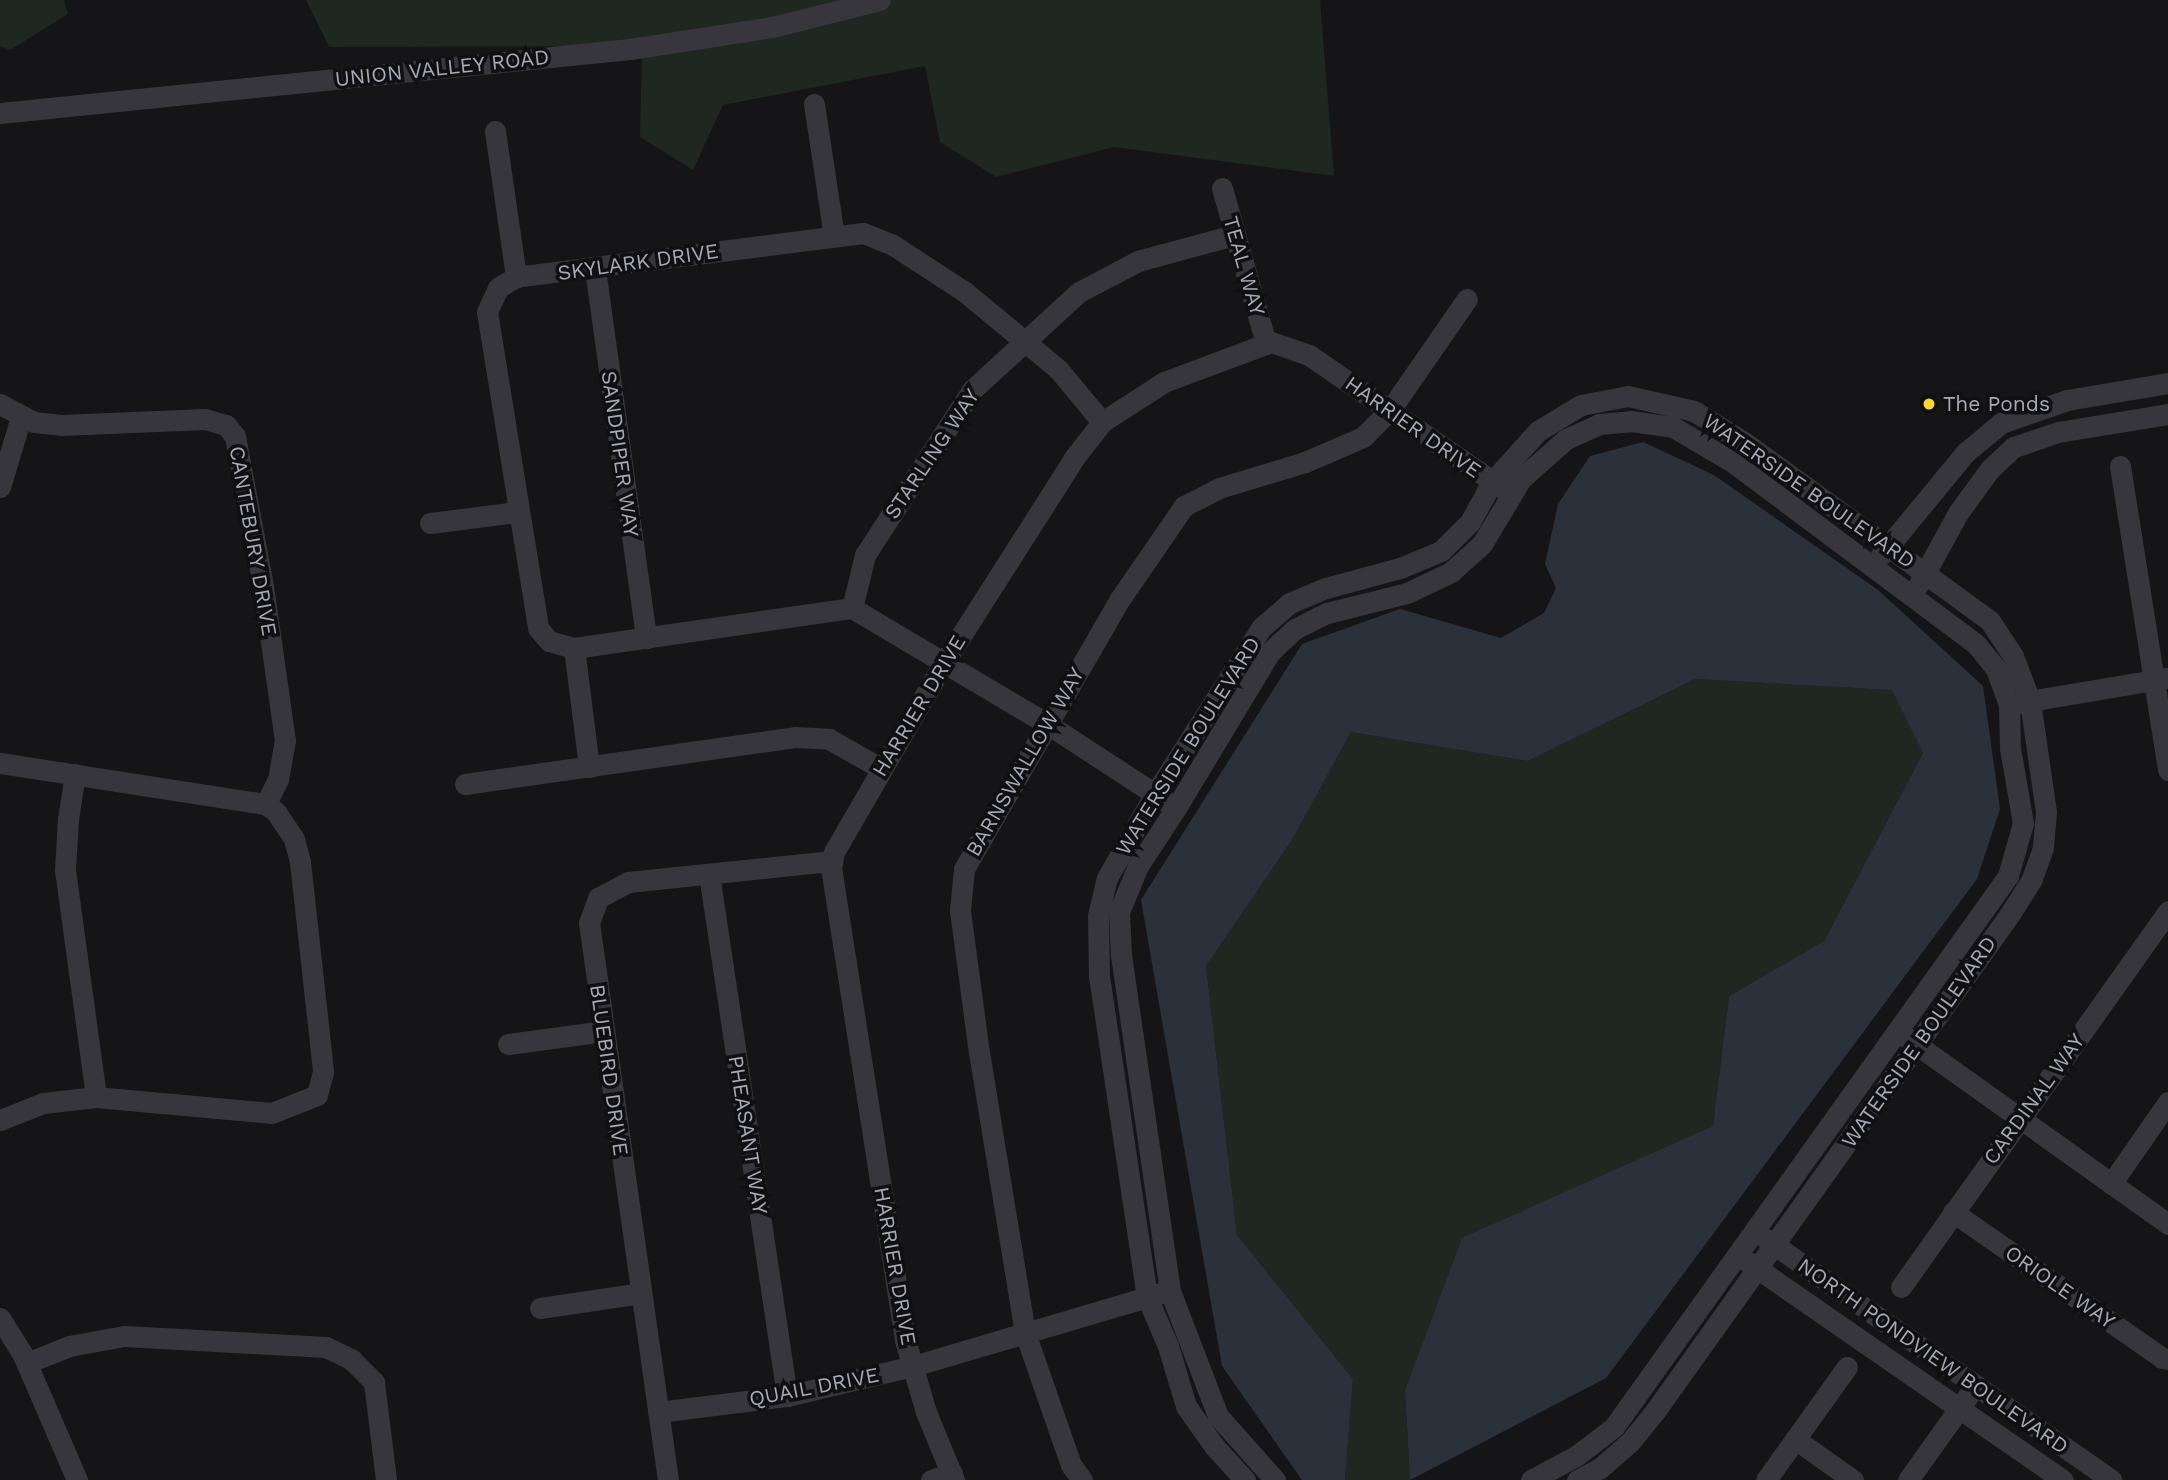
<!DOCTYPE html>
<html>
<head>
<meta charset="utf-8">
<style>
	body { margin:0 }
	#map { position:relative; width:2168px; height:1480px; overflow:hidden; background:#151517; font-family:"Work Sans",sans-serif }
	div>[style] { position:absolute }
	.green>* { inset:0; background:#1f2721 }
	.water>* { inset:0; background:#2b313b }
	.minor>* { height:21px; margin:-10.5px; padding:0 10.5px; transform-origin:10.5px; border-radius:10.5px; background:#36363c }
	.dots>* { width:19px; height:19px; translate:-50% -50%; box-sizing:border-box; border:4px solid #101012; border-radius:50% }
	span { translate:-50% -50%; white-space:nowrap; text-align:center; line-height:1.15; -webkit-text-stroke:7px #101012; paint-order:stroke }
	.street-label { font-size:21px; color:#a7a9b7 }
	.poi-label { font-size:21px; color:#a7a9b7 }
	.left { translate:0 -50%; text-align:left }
</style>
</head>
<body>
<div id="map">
	<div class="green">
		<i style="clip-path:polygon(0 0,64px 0,68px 14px,10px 50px,0 46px)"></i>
		<i style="clip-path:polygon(306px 0,1320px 0,1334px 176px,1114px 147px,996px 177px,940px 142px,925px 66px,723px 105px,693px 170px,640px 137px,642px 46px,329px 47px)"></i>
		<i style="clip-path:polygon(1695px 679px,1893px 690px,1923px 753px,1824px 941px,1729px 996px,1713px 1126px,1462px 1239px,1405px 1390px,1410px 1480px,1345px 1480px,1353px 1379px,1237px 1235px,1206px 966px,1292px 840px,1351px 732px,1528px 761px)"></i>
	</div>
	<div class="water">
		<i style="clip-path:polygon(1643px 442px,1714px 475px,1878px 590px,1983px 686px,2000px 809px,1977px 879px,1606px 1378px,1410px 1480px,1405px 1390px,1462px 1238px,1713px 1126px,1729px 996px,1824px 941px,1923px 753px,1892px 690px,1695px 679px,1528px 761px,1351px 732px,1292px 840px,1206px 966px,1237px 1235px,1353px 1379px,1345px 1480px,1302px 1480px,1222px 1366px,1141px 900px,1302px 644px,1400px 609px,1501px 638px,1544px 613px,1556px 588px,1545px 564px,1558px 504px,1590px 456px)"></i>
	</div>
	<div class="minor">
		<i style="left:814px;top:104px;width:134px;rotate:81.4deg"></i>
		<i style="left:0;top:113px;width:633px;rotate:-5.8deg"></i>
		<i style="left:630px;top:49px;width:144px;rotate:-8.8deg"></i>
		<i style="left:772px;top:27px;width:111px;rotate:-14deg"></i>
		<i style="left:495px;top:131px;width:148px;rotate:81.8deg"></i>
		<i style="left:1222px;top:188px;width:162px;rotate:74.2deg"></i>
		<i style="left:595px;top:269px;width:373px;rotate:82.1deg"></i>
		<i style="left:0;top:404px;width:38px;rotate:28deg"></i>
		<i style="left:34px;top:422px;width:27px;rotate:6deg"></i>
		<i style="left:61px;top:425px;width:144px;rotate:-2.4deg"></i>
		<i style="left:205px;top:419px;width:22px;rotate:16deg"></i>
		<i style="left:226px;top:425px;width:14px;rotate:51deg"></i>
		<i style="left:235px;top:436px;width:153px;rotate:79.4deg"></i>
		<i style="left:263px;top:586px;width:156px;rotate:81.9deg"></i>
		<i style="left:285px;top:740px;width:40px;rotate:100deg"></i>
		<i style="left:278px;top:779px;width:28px;rotate:116deg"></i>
		<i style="left:1102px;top:422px;width:69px;rotate:-129.7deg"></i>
		<i style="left:1058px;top:369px;width:121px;rotate:-140.4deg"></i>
		<i style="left:965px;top:292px;width:86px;rotate:-146.9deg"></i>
		<i style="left:893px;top:245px;width:32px;rotate:-158deg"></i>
		<i style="left:863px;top:233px;width:350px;rotate:172.8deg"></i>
		<i style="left:516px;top:277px;width:21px;rotate:149deg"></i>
		<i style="left:498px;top:288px;width:26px;rotate:115deg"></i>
		<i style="left:487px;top:312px;width:320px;rotate:80.8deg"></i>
		<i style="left:538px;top:628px;width:17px;rotate:50deg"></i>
		<i style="left:549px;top:641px;width:26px;rotate:16deg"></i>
		<i style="left:574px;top:648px;width:281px;rotate:-8.2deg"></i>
		<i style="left:852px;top:608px;width:226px;rotate:30.7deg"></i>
		<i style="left:1046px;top:723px;width:145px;rotate:33.1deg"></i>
		<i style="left:2120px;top:466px;width:308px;rotate:81deg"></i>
		<i style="left:0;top:487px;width:73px;rotate:-73.3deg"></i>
		<i style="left:430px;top:523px;width:88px;rotate:-7.2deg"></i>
		<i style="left:1881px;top:555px;width:134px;rotate:-50.5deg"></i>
		<i style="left:1966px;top:452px;width:45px;rotate:-39.6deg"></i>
		<i style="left:2001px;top:423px;width:70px;rotate:-19.2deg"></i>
		<i style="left:2067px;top:400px;width:102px;rotate:-9.6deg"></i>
		<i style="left:1919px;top:584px;width:81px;rotate:-61.2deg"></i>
		<i style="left:1958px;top:513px;width:54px;rotate:-54deg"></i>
		<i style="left:1990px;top:469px;width:33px;rotate:-43deg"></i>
		<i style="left:2014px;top:447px;width:46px;rotate:-18.8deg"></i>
		<i style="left:2058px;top:432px;width:111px;rotate:-9.3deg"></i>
		<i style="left:852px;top:608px;width:55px;rotate:-76.2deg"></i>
		<i style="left:865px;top:555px;width:197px;rotate:-57deg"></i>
		<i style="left:972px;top:390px;width:145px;rotate:-42.5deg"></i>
		<i style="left:1079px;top:292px;width:67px;rotate:-27.7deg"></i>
		<i style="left:1138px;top:261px;width:99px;rotate:-15.2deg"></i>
		<i style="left:574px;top:648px;width:120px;rotate:82.8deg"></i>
		<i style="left:2018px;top:703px;width:150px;rotate:-9.6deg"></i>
		<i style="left:0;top:763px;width:269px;rotate:8.8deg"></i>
		<i style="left:266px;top:804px;width:13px;rotate:39deg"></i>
		<i style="left:276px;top:812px;width:32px;rotate:56deg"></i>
		<i style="left:294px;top:839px;width:24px;rotate:75deg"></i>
		<i style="left:300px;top:862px;width:211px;rotate:83.7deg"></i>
		<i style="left:323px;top:1072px;width:24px;rotate:105deg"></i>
		<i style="left:317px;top:1095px;width:48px;rotate:158.2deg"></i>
		<i style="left:272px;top:1113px;width:177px;rotate:-174.8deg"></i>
		<i style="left:96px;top:1097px;width:53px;rotate:173.5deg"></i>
		<i style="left:43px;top:1103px;width:46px;rotate:158.4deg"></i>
		<i style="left:75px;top:774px;width:46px;rotate:98.8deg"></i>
		<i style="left:68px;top:819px;width:51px;rotate:93.4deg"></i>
		<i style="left:65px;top:870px;width:229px;rotate:82.2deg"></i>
		<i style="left:465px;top:784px;width:333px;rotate:-8.1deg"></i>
		<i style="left:795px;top:737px;width:34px;rotate:3deg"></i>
		<i style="left:829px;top:739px;width:61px;rotate:29.5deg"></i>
		<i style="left:709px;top:874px;width:528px;rotate:81.5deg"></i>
		<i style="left:1906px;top:1037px;width:322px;rotate:35.5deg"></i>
		<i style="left:508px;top:1044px;width:97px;rotate:-7.7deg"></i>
		<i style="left:2111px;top:1184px;width:100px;rotate:-55.2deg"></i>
		<i style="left:1953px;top:1212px;width:255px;rotate:34.9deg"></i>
		<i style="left:2162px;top:1358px;width:6px;rotate:9deg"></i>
		<i style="left:1766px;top:1239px;width:421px;rotate:34.9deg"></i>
		<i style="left:1748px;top:1262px;width:383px;rotate:34.7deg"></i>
		<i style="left:1901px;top:1287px;width:461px;rotate:-54.6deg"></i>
		<i style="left:540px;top:1308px;width:102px;rotate:-8.4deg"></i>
		<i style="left:0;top:1318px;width:44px;rotate:58.1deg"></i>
		<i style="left:23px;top:1355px;width:136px;rotate:66.6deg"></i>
		<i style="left:27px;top:1363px;width:45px;rotate:-22deg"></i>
		<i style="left:69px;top:1346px;width:56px;rotate:-10.3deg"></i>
		<i style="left:124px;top:1336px;width:202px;rotate:3.1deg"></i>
		<i style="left:326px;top:1347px;width:28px;rotate:26deg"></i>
		<i style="left:351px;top:1359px;width:33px;rotate:45deg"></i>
		<i style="left:374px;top:1382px;width:99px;rotate:83deg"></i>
		<i style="left:658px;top:1412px;width:130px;rotate:-7.1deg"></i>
		<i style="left:787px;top:1396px;width:130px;rotate:-13.4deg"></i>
		<i style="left:913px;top:1366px;width:259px;rotate:-16.4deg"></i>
		<i style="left:1795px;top:1439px;width:71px;rotate:35.3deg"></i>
		<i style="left:668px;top:1480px;width:563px;rotate:-98.07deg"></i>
		<i style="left:589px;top:923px;width:27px;rotate:-70deg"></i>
		<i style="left:598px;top:898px;width:34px;rotate:-28deg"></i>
		<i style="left:628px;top:882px;width:205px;rotate:-5.9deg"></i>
		<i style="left:931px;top:1480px;width:22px;rotate:-18deg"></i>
		<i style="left:954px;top:1480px;width:74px;rotate:-112.4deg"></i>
		<i style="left:926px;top:1412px;width:75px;rotate:-106.3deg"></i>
		<i style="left:905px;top:1340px;width:477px;rotate:-98.9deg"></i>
		<i style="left:831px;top:869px;width:17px;rotate:-80deg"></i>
		<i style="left:834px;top:852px;width:217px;rotate:-59.9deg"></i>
		<i style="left:943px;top:664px;width:244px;rotate:-57.5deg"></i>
		<i style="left:1074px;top:458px;width:46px;rotate:-52.1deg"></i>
		<i style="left:1102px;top:422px;width:74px;rotate:-32.8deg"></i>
		<i style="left:1164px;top:382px;width:114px;rotate:-20.5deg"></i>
		<i style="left:1271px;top:342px;width:40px;rotate:18.9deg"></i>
		<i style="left:1309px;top:355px;width:237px;rotate:34.5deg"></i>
		<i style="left:1082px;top:1480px;width:19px;rotate:-126deg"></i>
		<i style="left:1071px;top:1465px;width:140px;rotate:-109.2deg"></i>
		<i style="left:1025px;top:1333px;width:284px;rotate:-99.3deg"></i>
		<i style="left:979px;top:1053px;width:144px;rotate:-97.6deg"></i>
		<i style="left:960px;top:910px;width:41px;rotate:-84.4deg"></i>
		<i style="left:964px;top:869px;width:312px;rotate:-60deg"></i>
		<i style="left:1120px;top:599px;width:113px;rotate:-55.5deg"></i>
		<i style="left:1184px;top:506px;width:39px;rotate:-27deg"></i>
		<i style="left:1219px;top:488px;width:90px;rotate:-16.8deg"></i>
		<i style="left:1305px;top:462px;width:63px;rotate:-23.3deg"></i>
		<i style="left:1363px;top:437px;width:38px;rotate:-45deg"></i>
		<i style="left:1390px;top:410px;width:135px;rotate:-55.3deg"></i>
		<i style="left:1245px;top:1480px;width:46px;rotate:-132.4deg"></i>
		<i style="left:1214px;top:1446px;width:49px;rotate:-125deg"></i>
		<i style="left:1186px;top:1406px;width:63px;rotate:-106.7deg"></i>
		<i style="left:1168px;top:1346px;width:53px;rotate:-113.2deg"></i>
		<i style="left:1147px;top:1297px;width:326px;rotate:-98.5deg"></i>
		<i style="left:1099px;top:975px;width:59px;rotate:-91deg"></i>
		<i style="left:1098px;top:916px;width:39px;rotate:-77deg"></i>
		<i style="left:1107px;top:878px;width:97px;rotate:-60.3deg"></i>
		<i style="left:1155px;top:794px;width:198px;rotate:-57.4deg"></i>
		<i style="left:1262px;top:627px;width:37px;rotate:-41deg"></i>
		<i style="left:1290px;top:603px;width:39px;rotate:-23deg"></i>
		<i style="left:1326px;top:588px;width:77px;rotate:-15.1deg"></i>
		<i style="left:1400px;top:568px;width:44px;rotate:-22.5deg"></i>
		<i style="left:1441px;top:551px;width:41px;rotate:-45deg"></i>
		<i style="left:1470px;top:522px;width:46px;rotate:-61.2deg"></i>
		<i style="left:1492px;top:482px;width:69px;rotate:-48deg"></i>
		<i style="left:1538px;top:431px;width:50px;rotate:-31.2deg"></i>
		<i style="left:1581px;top:405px;width:48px;rotate:-10.8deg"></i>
		<i style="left:1628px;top:396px;width:68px;rotate:12.8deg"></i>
		<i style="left:1694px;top:411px;width:59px;rotate:31.8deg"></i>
		<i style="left:1744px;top:442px;width:304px;rotate:36deg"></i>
		<i style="left:1990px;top:621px;width:42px;rotate:56.7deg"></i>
		<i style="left:2013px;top:656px;width:48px;rotate:69.3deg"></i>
		<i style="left:2030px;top:701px;width:112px;rotate:81.8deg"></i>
		<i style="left:2046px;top:812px;width:36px;rotate:95deg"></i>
		<i style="left:2043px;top:848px;width:33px;rotate:110deg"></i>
		<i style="left:2032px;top:879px;width:41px;rotate:122.2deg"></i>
		<i style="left:2010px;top:914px;width:609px;rotate:125.52deg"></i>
		<i style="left:1656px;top:1410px;width:41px;rotate:129.1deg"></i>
		<i style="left:1630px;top:1442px;width:40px;rotate:139deg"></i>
		<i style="left:1600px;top:1468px;width:26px;rotate:152deg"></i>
		<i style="left:1275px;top:1480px;width:86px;rotate:-131.7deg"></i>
		<i style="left:1218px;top:1416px;width:134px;rotate:-111deg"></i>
		<i style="left:1170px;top:1291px;width:340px;rotate:-98.3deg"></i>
		<i style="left:1121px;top:955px;width:43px;rotate:-92.7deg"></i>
		<i style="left:1119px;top:912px;width:50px;rotate:-67.6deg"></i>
		<i style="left:1138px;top:866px;width:69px;rotate:-56.8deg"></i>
		<i style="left:1176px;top:808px;width:182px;rotate:-58.9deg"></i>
		<i style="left:1270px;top:652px;width:34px;rotate:-43deg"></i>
		<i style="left:1295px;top:629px;width:36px;rotate:-27deg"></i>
		<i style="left:1327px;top:613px;width:82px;rotate:-14deg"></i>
		<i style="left:1407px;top:593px;width:49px;rotate:-25.5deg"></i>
		<i style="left:1451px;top:572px;width:42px;rotate:-42.1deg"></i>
		<i style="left:1482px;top:544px;width:76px;rotate:-59deg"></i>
		<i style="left:1521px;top:479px;width:60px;rotate:-41.6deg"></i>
		<i style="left:1566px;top:439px;width:36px;rotate:-24deg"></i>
		<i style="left:1599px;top:424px;width:32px;rotate:-5deg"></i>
		<i style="left:1631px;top:421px;width:42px;rotate:8.1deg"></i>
		<i style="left:1673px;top:427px;width:71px;rotate:30.5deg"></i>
		<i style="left:1734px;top:463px;width:302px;rotate:36.8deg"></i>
		<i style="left:1976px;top:644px;width:32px;rotate:51deg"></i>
		<i style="left:1996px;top:669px;width:37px;rotate:70deg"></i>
		<i style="left:2009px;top:704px;width:44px;rotate:88.7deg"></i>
		<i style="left:2010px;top:748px;width:76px;rotate:80.2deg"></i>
		<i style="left:2023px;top:823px;width:55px;rotate:105.8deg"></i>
		<i style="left:2008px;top:876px;width:677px;rotate:125.57deg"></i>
		<i style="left:1614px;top:1427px;width:48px;rotate:142.7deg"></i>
		<i style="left:1576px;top:1456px;width:51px;rotate:151.9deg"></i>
		<i style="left:1766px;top:1480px;width:139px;rotate:-54.4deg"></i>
		<i style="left:1908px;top:1480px;width:103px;rotate:-54.5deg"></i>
	</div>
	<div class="dots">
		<i style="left:1929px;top:404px;background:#f5d72f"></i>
	</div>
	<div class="street-label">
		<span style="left:442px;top:68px;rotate:-6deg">UNION VALLEY ROAD</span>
		<span style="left:638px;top:262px;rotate:-8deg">SKYLARK DRIVE</span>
		<span style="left:1244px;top:266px;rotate:74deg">TEAL WAY</span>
		<span style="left:1413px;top:427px;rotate:35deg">HARRIER DRIVE</span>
		<span style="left:620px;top:454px;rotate:82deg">SANDPIPER WAY</span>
		<span style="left:932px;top:454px;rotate:-56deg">STARLING WAY</span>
		<span style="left:1809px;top:491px;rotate:35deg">WATERSIDE BOULEVARD</span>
		<span style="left:253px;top:541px;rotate:80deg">CANTEBURY DRIVE</span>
		<span style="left:919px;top:706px;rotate:-59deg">HARRIER DRIVE</span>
		<span style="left:1188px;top:746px;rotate:-58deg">WATERSIDE BOULEVARD</span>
		<span style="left:1025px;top:762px;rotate:-60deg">BARNSWALLOW WAY</span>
		<span style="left:1919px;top:1042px;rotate:-55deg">WATERSIDE BOULEVARD</span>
		<span style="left:609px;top:1070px;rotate:82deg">BLUEBIRD DRIVE</span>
		<span style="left:2034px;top:1099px;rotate:-54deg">CARDINAL WAY</span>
		<span style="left:748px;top:1135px;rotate:81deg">PHEASANT WAY</span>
		<span style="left:895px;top:1266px;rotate:80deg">HARRIER DRIVE</span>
		<span style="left:2060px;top:1287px;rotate:35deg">ORIOLE WAY</span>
		<span style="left:1933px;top:1356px;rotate:35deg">NORTH PONDVIEW BOULEVARD</span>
		<span style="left:814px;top:1387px;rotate:-11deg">QUAIL DRIVE</span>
	</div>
	<div class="poi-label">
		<span class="left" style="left:1943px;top:404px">The Ponds</span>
	</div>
</div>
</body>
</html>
